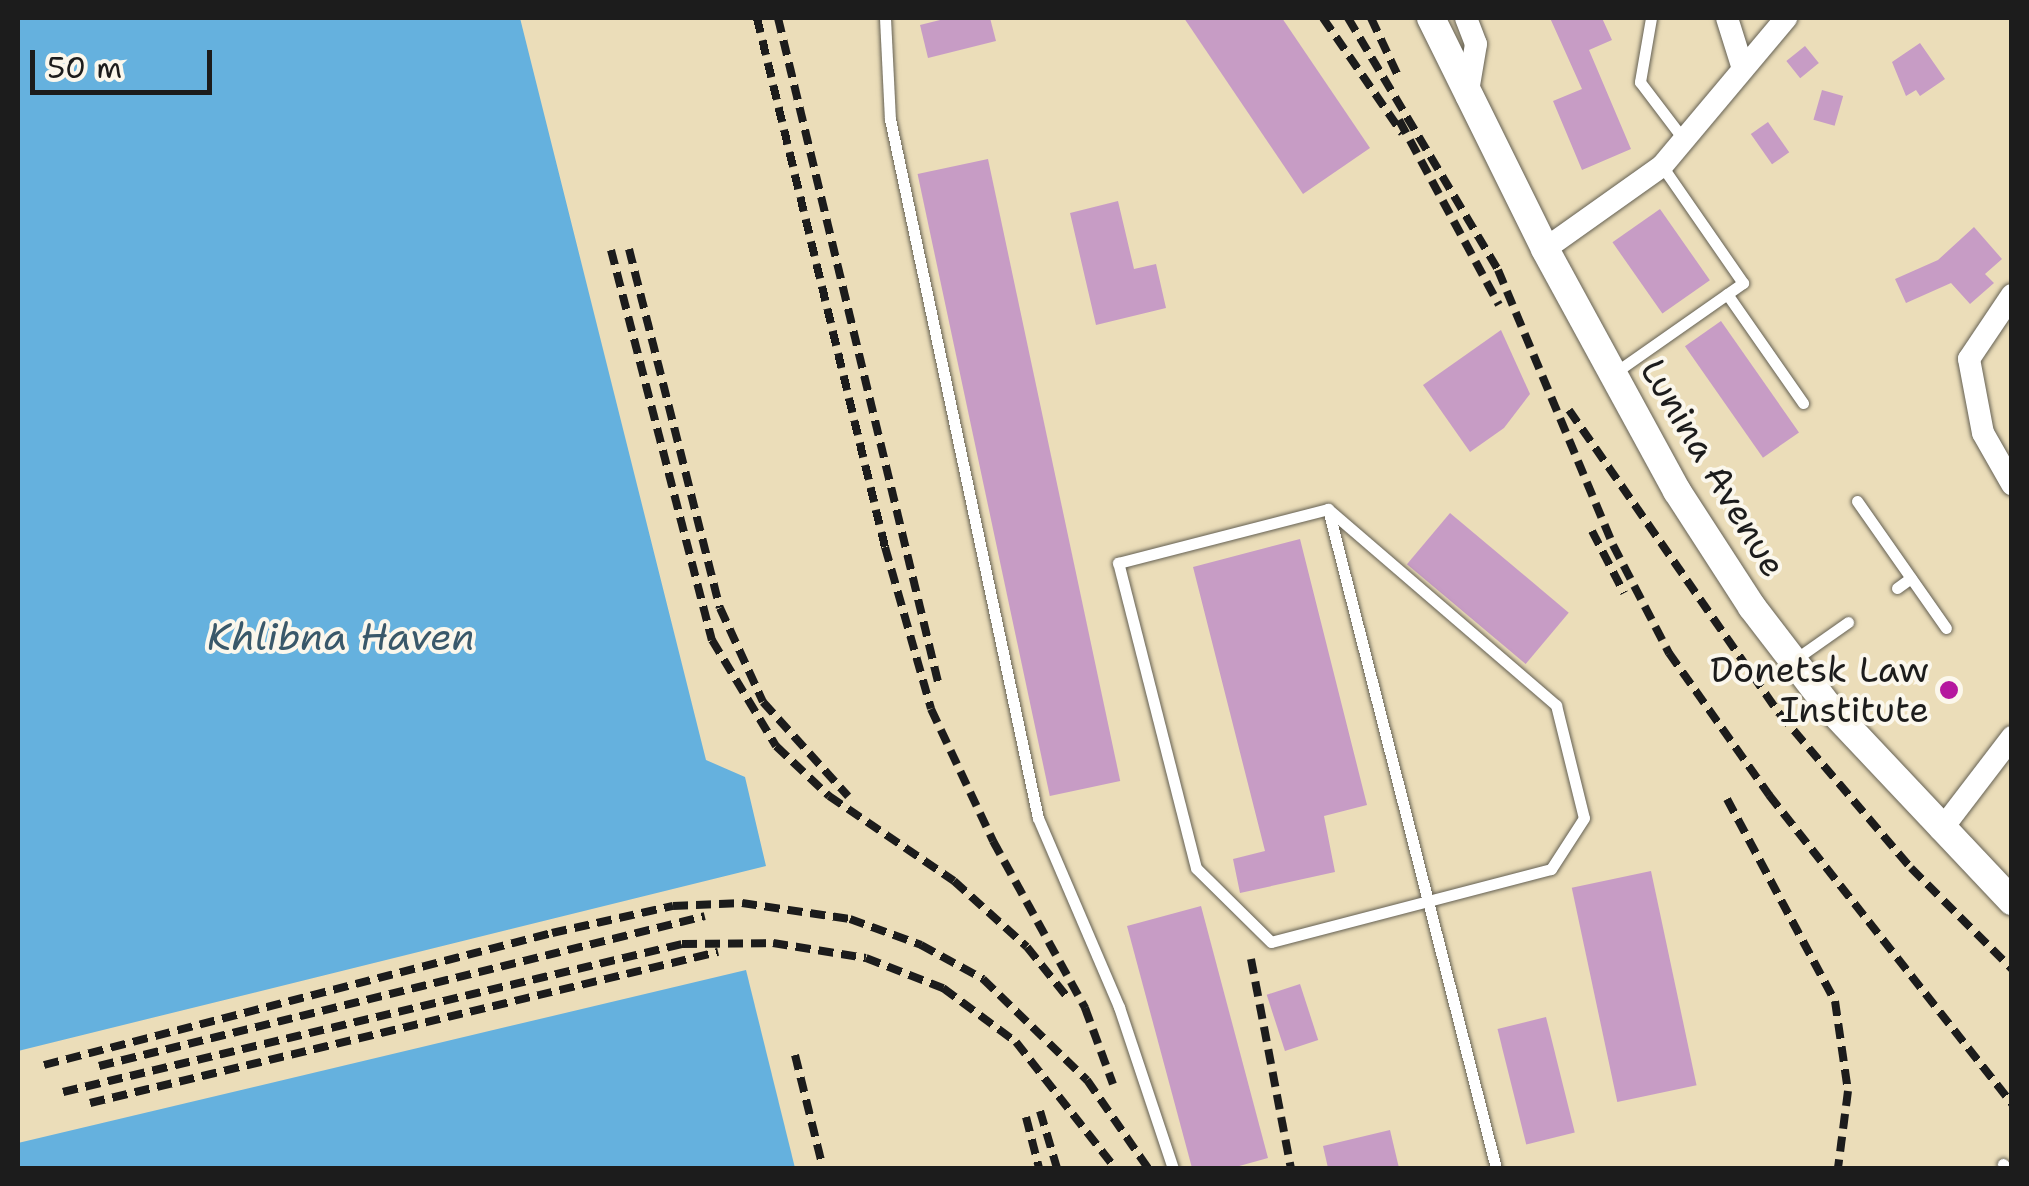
<!DOCTYPE html>
<html>
<head>
<meta charset="utf-8">
<style>
	body { margin:0 }
	#map { position:relative; width:2029px; height:1186px; overflow:hidden; background:#ebddb9; font-family:"Shantell Sans",sans-serif }
	div>[style] { position:absolute }
	.water>* { inset:0; background:#65b1de }
	.building>* { inset:0; background:#c79cc5; transform-origin:0 0 }
	.roads { filter:drop-shadow(0 0 2px #646053) drop-shadow(0 0 2px #646053) }
	.service>* { height:11px; margin:-5.5px; padding:0 5.5px; transform-origin:5.5px; border-radius:5.5px; background:#fff }
	.minor>* { height:22px; margin:-11px; padding:0 11px; transform-origin:11px; border-radius:11px; background:#fff }
	.tertiary>* { height:28px; margin:-14px; padding:0 14px; transform-origin:14px; border-radius:14px; background:#fff }
	.rail>* { height:8px; margin-top:-4px; transform-origin:0; background:repeating-linear-gradient(90deg,#1c1c1c 0 15px,transparent 0 23px) }
	.dots>* { width:28px; height:28px; translate:-50% -50%; box-sizing:border-box; border:5px solid #fbf7ec; border-radius:50% }
	span { translate:-50% -50%; white-space:nowrap; text-align:center; line-height:1.15; -webkit-text-stroke:8px #fbf7ec; paint-order:stroke }
	.street-label { font-size:35px; color:#1c1c1c }
	.poi-label { font-size:35px; color:#1c1c1c }
	.right { translate:-100% -50%; text-align:right }
	.water-label { font-size:38px; color:#39586a; font-style:italic }
	.frame { position:absolute; inset:0; border:20px solid #1c1c1c; pointer-events:none }
	.scale { position:absolute; left:30px; top:50px; width:182px; height:45px; box-sizing:border-box; border:5px solid #1c1c1c; border-top:0; padding-left:12px; font-size:30px; line-height:35px; white-space:nowrap; color:#1c1c1c; -webkit-text-stroke:8px #fbf7ec; paint-order:stroke }
</style>
</head>
<body>
<div id="map">
	<div class="water">
		<i style="clip-path:polygon(18px 18px,520px 18px,706px 760px,745px 777px,766px 866px,18px 1051px)"></i>
		<i style="clip-path:polygon(746px 970px,795px 1168px,18px 1168px,18px 1143px)"></i>
	</div>
	<div class="building">
		<i style="clip-path:polygon(948px 18px,990px 18px,996px 41px,928px 58px,920px 25px)"></i>
		<i style="clip-path:polygon(1184px 18px,1282px 18px,1370px 148px,1303px 194px)"></i>
		<i style="clip-path:polygon(1550px 18px,1602px 18px,1612px 40px,1589px 50px,1631px 149px,1582px 170px,1553px 101px,1582px 89px)"></i>
		<i style="clip-path:polygon(1920px 43px,1945px 79px,1920px 96px,1916px 90px,1906px 96px,1892px 62px)"></i>
		<i style="left:1805px;top:46px;width:22px;height:24px;rotate:51deg"></i>
		<i style="left:1822px;top:90px;width:22px;height:31px;rotate:16deg"></i>
		<i style="left:1768px;top:122px;width:37px;height:21px;rotate:55deg"></i>
		<i style="left:988px;top:159px;width:636px;height:72px;rotate:78deg"></i>
		<i style="clip-path:polygon(1118px 201px,1134px 269px,1156px 264px,1166px 308px,1096px 325px,1070px 213px)"></i>
		<i style="left:1660px;top:209px;width:87px;height:58px;rotate:55deg"></i>
		<i style="clip-path:polygon(1974px 227px,2002px 259px,1985px 274px,1994px 283px,1970px 304px,1951px 283px,1906px 303px,1895px 279px,1938px 260px)"></i>
		<i style="left:1721px;top:321px;width:136px;height:44px;rotate:55deg"></i>
		<i style="clip-path:polygon(1501px 330px,1530px 394px,1504px 428px,1470px 452px,1423px 385px)"></i>
		<i style="left:1450px;top:513px;width:155px;height:67px;rotate:40deg"></i>
		<i style="clip-path:polygon(1300px 539px,1367px 805px,1324px 816px,1335px 872px,1240px 893px,1233px 859px,1265px 851px,1193px 567px)"></i>
		<i style="left:1651px;top:871px;width:219px;height:81px;rotate:78deg"></i>
		<i style="clip-path:polygon(1201px 906px,1268px 1158px,1232px 1168px,1192px 1168px,1127px 926px)"></i>
		<i style="left:1300px;top:984px;width:59px;height:35px;rotate:72deg"></i>
		<i style="left:1546px;top:1017px;width:119px;height:50px;rotate:76deg"></i>
		<i style="clip-path:polygon(1390px 1130px,1399px 1168px,1328px 1168px,1323px 1146px)"></i>
	</div>
	<div class="roads">
		<div class="service">
			<i style="left:885px;top:18px;width:101px;rotate:87.2deg"></i>
			<i style="left:890px;top:119px;width:714px;rotate:78.05deg"></i>
			<i style="left:1038px;top:818px;width:206px;rotate:66.8deg"></i>
			<i style="left:1119px;top:1007px;width:170px;rotate:71.5deg"></i>
			<i style="left:1651px;top:18px;width:65px;rotate:99.8deg"></i>
			<i style="left:1640px;top:82px;width:73px;rotate:52.8deg"></i>
			<i style="left:1727px;top:294px;width:133px;rotate:55.1deg"></i>
			<i style="left:1613px;top:374px;width:159px;rotate:-35deg"></i>
			<i style="left:1743px;top:283px;width:142px;rotate:-124.7deg"></i>
			<i style="left:1857px;top:501px;width:155px;rotate:55deg"></i>
			<i style="left:1328px;top:509px;width:301px;rotate:40.7deg"></i>
			<i style="left:1556px;top:705px;width:116px;rotate:76.1deg"></i>
			<i style="left:1584px;top:818px;width:61px;rotate:122.9deg"></i>
			<i style="left:1551px;top:869px;width:289px;rotate:165.4deg"></i>
			<i style="left:1271px;top:942px;width:105px;rotate:-135.4deg"></i>
			<i style="left:1196px;top:868px;width:315px;rotate:-104.3deg"></i>
			<i style="left:1118px;top:563px;width:217px;rotate:-14.4deg"></i>
			<i style="left:1328px;top:509px;width:680px;rotate:75.7deg"></i>
			<i style="left:1897px;top:588px;width:17px;rotate:-36deg"></i>
			<i style="left:1794px;top:660px;width:66px;rotate:-35.1deg"></i>
			<i style="left:2003px;top:1164px;width:5px;rotate:53deg"></i>
		</div>
		<div class="minor">
			<i style="left:1466px;top:18px;width:28px;rotate:69deg"></i>
			<i style="left:1476px;top:44px;width:54px;rotate:99.6deg"></i>
			<i style="left:1727px;top:18px;width:53px;rotate:72.6deg"></i>
			<i style="left:1545px;top:249px;width:143px;rotate:-35.4deg"></i>
			<i style="left:1662px;top:166px;width:193px;rotate:-50deg"></i>
			<i style="left:2012px;top:295px;width:77px;rotate:123.9deg"></i>
			<i style="left:1969px;top:359px;width:75px;rotate:79.3deg"></i>
			<i style="left:1983px;top:433px;width:59px;rotate:60.4deg"></i>
			<i style="left:1941px;top:830px;width:117px;rotate:-52.6deg"></i>
		</div>
		<div class="tertiary">
			<i style="left:1431px;top:18px;width:258px;rotate:63.7deg"></i>
			<i style="left:1545px;top:249px;width:276px;rotate:61.4deg"></i>
			<i style="left:1677px;top:491px;width:138px;rotate:57.1deg"></i>
			<i style="left:1752px;top:607px;width:125px;rotate:52.5deg"></i>
			<i style="left:1828px;top:706px;width:268px;rotate:46.7deg"></i>
		</div>
	</div>
	<div class="rail">
		<i style="left:757px;top:18px;width:544px;rotate:76.4deg"></i>
		<i style="left:885px;top:547px;width:168px;rotate:74.1deg"></i>
		<i style="left:931px;top:709px;width:146px;rotate:64.8deg"></i>
		<i style="left:993px;top:841px;width:191px;rotate:61.1deg"></i>
		<i style="left:1085px;top:1008px;width:81px;rotate:69.8deg"></i>
		<i style="left:778px;top:18px;width:683px;rotate:76.45deg"></i>
		<i style="left:1323px;top:18px;width:140px;rotate:55.5deg"></i>
		<i style="left:1348px;top:18px;width:293px;rotate:59.2deg"></i>
		<i style="left:1498px;top:270px;width:298px;rotate:67.3deg"></i>
		<i style="left:1613px;top:545px;width:122px;rotate:62.6deg"></i>
		<i style="left:1669px;top:653px;width:174px;rotate:54.8deg"></i>
		<i style="left:1769px;top:795px;width:393px;rotate:51.8deg"></i>
		<i style="left:1371px;top:18px;width:64px;rotate:65deg"></i>
		<i style="left:1399px;top:120px;width:210px;rotate:61.6deg"></i>
		<i style="left:629px;top:249px;width:370px;rotate:75.8deg"></i>
		<i style="left:720px;top:608px;width:103px;rotate:65.4deg"></i>
		<i style="left:763px;top:702px;width:127px;rotate:47.9deg"></i>
		<i style="left:611px;top:250px;width:403px;rotate:75.5deg"></i>
		<i style="left:712px;top:640px;width:124px;rotate:58.9deg"></i>
		<i style="left:776px;top:746px;width:73px;rotate:43.3deg"></i>
		<i style="left:829px;top:796px;width:151px;rotate:34.2deg"></i>
		<i style="left:954px;top:881px;width:98px;rotate:42.1deg"></i>
		<i style="left:1027px;top:947px;width:65px;rotate:51.2deg"></i>
		<i style="left:1569px;top:410px;width:369px;rotate:55.3deg"></i>
		<i style="left:1779px;top:713px;width:204px;rotate:49.6deg"></i>
		<i style="left:1911px;top:868px;width:143px;rotate:45deg"></i>
		<i style="left:1592px;top:531px;width:70px;rotate:62.7deg"></i>
		<i style="left:1727px;top:799px;width:229px;rotate:61.9deg"></i>
		<i style="left:1835px;top:1001px;width:91px;rotate:81.8deg"></i>
		<i style="left:1848px;top:1091px;width:78px;rotate:97.4deg"></i>
		<i style="left:1251px;top:959px;width:213px;rotate:79.2deg"></i>
		<i style="left:795px;top:1055px;width:116px;rotate:76.1deg"></i>
		<i style="left:44px;top:1065px;width:525px;rotate:-14.57deg"></i>
		<i style="left:552px;top:933px;width:124px;rotate:-12.6deg"></i>
		<i style="left:673px;top:906px;width:69px;rotate:-2.5deg"></i>
		<i style="left:742px;top:903px;width:109px;rotate:8.4deg"></i>
		<i style="left:850px;top:919px;width:76px;rotate:20.1deg"></i>
		<i style="left:921px;top:945px;width:71px;rotate:28.7deg"></i>
		<i style="left:983px;top:979px;width:145px;rotate:44.2deg"></i>
		<i style="left:1087px;top:1080px;width:107px;rotate:55.3deg"></i>
		<i style="left:99px;top:1066px;width:624px;rotate:-13.9deg"></i>
		<i style="left:63px;top:1092px;width:636px;rotate:-13.45deg"></i>
		<i style="left:682px;top:944px;width:91px;rotate:-0.6deg"></i>
		<i style="left:773px;top:943px;width:94px;rotate:9.2deg"></i>
		<i style="left:866px;top:958px;width:83px;rotate:21.3deg"></i>
		<i style="left:943px;top:988px;width:91px;rotate:36.5deg"></i>
		<i style="left:1016px;top:1042px;width:160px;rotate:51.8deg"></i>
		<i style="left:90px;top:1103px;width:646px;rotate:-13.52deg"></i>
		<i style="left:1040px;top:1111px;width:59px;rotate:73.4deg"></i>
		<i style="left:1026px;top:1117px;width:53px;rotate:75.7deg"></i>
	</div>
	<div class="dots">
		<i style="left:1949px;top:690px;background:#b5179e"></i>
	</div>
	<div class="street-label">
		<span style="left:1713px;top:468px;rotate:59deg">Lunina Avenue</span>
	</div>
	<div class="poi-label">
		<span class="right" style="left:1929px;top:690px">Donetsk Law<br>Institute</span>
	</div>
	<div class="water-label">
		<span style="left:341px;top:637px">Khlibna Haven</span>
	</div>
	<div class="frame"></div>
	<div class="scale">50 m</div>
</div>
</body>
</html>
